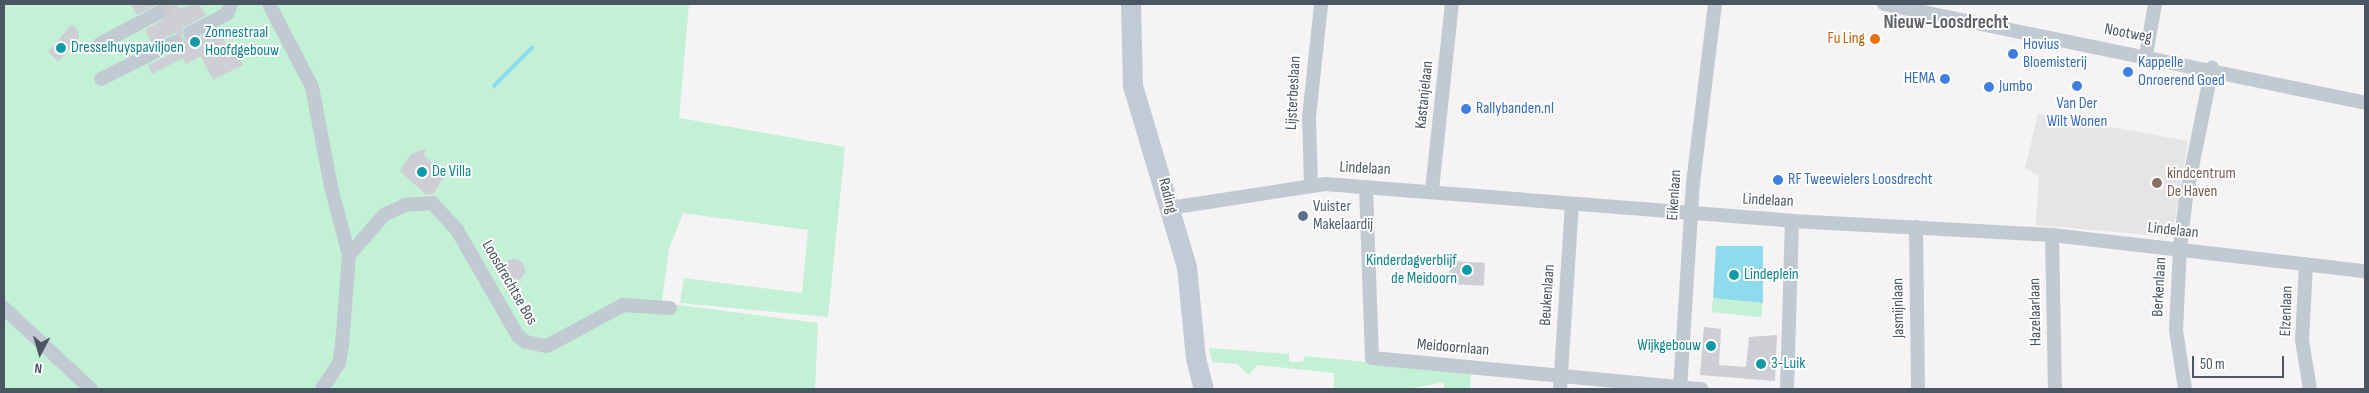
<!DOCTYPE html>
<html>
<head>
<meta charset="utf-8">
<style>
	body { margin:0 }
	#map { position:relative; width:2369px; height:393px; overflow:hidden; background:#f5f3f3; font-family:"Sofia Sans Condensed",sans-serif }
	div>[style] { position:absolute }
	.education>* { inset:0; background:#e6e4e5 }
	.green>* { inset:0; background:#c3f1d5; transform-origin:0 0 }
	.water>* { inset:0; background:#90daee; transform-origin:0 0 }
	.building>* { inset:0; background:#cdcfd5; transform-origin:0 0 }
	.round { border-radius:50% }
	.street-tunnel>* { height:14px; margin-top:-7px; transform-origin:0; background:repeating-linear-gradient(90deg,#caccce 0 14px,transparent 0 21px) }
	.street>* { height:14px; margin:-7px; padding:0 7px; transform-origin:7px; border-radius:7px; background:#c1cad2 }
	.secondary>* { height:20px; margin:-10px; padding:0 10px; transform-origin:10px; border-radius:10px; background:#c1cbd6 }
	.dots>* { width:14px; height:14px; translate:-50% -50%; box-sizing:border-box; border:2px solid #fff; border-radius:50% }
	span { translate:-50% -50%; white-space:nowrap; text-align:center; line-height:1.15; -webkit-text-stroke:4px #fff; paint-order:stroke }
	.culture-label { font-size:16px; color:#0d838f }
	.left { translate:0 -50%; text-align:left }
	.right { translate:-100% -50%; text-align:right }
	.street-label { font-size:16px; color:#4a5661 }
	.food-label { font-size:16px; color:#c56008 }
	.shop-label { font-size:16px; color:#366cbe }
	.education-label { font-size:16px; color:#785e54 }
	.service-label { font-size:16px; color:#4e5e75 }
	.quarter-label { font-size:19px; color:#5f6368; font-weight:700 }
	.frame { position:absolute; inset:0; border:5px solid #4a5661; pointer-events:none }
	.north { position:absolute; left:15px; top:328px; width:50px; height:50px; -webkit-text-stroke:4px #fff; paint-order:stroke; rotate:186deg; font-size:14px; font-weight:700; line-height:20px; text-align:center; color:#4a5661 }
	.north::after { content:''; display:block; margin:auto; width:18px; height:22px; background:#4a5661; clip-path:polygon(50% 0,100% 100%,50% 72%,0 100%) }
	.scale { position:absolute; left:2192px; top:356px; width:92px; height:22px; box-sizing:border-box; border:2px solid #4a5661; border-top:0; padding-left:6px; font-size:15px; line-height:18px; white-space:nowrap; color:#4a5661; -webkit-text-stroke:4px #fff; paint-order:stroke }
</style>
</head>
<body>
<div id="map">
	<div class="education">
		<i style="clip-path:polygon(2038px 114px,2188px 141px,2172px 237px,2036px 225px,2039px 176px,2025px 168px)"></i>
	</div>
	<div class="green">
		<i style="clip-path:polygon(4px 4px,689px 4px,679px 118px,845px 147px,828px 317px,680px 303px,684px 278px,802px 293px,808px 230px,683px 213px,669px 249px,662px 301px,648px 301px,818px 323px,815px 389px,4px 389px)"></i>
		<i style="left:1713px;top:298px;width:50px;height:14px;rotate:6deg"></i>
		<i style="clip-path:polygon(1209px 348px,1289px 354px,1289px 362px,1303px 362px,1304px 356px,1471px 372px,1470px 389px,1444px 389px,1444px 382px,1409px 389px,1334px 389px,1334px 373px,1257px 365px,1249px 375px,1237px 364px,1212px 362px)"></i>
	</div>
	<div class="water">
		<i style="left:532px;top:45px;width:4px;height:57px;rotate:45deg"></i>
		<i style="clip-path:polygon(1716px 246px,1763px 246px,1763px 303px,1713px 298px)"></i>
	</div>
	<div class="building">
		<i style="clip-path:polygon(138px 4px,177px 4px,179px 8px,199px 4px,206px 15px,183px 28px,182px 37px,194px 41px,218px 28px,230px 53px,236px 50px,243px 65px,213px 80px,201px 56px,186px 64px,183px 58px,152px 74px,148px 65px,179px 50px,184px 42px,175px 33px,152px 44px,145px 30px,165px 18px,166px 9px,158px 4px,137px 15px,132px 6px)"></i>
		<i style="clip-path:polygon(72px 24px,79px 32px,79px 38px,58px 62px,48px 52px)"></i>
		<i style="clip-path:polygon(426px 148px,424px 155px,445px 175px,434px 193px,426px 195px,400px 171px,410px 155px)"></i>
		<i class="round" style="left:503px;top:259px;width:22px;height:22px"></i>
		<i style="left:1450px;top:261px;width:35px;height:23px;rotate:3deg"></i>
		<i style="clip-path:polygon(1704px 327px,1721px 329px,1719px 365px,1746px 367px,1749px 337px,1777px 335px,1775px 381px,1700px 375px)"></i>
	</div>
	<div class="street-tunnel">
		<i style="left:158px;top:13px;width:21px;rotate:-25deg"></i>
	</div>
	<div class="street">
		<i style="left:269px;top:4px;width:93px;rotate:62.6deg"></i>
		<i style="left:312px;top:87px;width:102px;rotate:79.2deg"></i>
		<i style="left:331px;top:187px;width:70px;rotate:75.2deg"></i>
		<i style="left:349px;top:255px;width:90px;rotate:94.4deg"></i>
		<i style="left:342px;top:345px;width:18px;rotate:99deg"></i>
		<i style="left:339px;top:363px;width:31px;rotate:123deg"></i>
		<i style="left:1884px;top:4px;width:491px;rotate:11.6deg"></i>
		<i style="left:190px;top:33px;width:42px;rotate:-27.2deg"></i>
		<i style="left:227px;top:14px;width:11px;rotate:-68deg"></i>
		<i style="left:100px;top:44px;width:66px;rotate:-28.1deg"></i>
		<i style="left:2146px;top:55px;width:52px;rotate:-80deg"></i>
		<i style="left:101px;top:79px;width:83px;rotate:-26.6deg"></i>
		<i style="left:1311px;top:185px;width:68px;rotate:-91.7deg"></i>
		<i style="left:1309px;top:117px;width:114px;rotate:-83.9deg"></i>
		<i style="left:1366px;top:187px;width:171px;rotate:88deg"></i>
		<i style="left:1372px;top:358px;width:331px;rotate:5.4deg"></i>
		<i style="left:1432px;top:190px;width:187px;rotate:-83.9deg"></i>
		<i style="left:1170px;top:208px;width:157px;rotate:-8.8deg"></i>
		<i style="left:1325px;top:184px;width:468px;rotate:4.5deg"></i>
		<i style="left:1792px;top:221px;width:260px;rotate:3.1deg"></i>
		<i style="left:2052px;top:235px;width:315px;rotate:6.6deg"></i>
		<i style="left:1916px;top:227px;width:162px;rotate:89.3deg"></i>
		<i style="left:2052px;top:235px;width:154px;rotate:88.9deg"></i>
		<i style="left:349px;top:255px;width:53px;rotate:-48.8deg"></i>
		<i style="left:384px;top:215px;width:23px;rotate:-25deg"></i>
		<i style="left:405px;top:205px;width:27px;rotate:-4deg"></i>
		<i style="left:432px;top:203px;width:37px;rotate:47deg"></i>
		<i style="left:457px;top:230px;width:122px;rotate:60.1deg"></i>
		<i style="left:518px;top:336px;width:10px;rotate:37deg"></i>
		<i style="left:526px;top:342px;width:21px;rotate:11deg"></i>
		<i style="left:547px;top:346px;width:86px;rotate:-28.3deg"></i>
		<i style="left:623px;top:305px;width:47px;rotate:3.7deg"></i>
		<i style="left:2306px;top:264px;width:76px;rotate:93deg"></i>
		<i style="left:2302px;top:340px;width:50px;rotate:80.7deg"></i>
		<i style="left:4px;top:308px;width:119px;rotate:43deg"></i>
		<i style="left:1560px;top:389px;width:185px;rotate:-86.3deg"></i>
		<i style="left:1680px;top:389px;width:206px;rotate:-86.4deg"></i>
		<i style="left:1693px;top:183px;width:180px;rotate:-83deg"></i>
		<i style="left:1787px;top:389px;width:168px;rotate:-88.3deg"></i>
		<i style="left:2185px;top:389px;width:60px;rotate:-98.7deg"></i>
		<i style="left:2176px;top:330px;width:81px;rotate:-87.2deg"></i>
		<i style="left:2180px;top:249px;width:52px;rotate:-83.4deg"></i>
		<i style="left:2186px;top:197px;width:132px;rotate:-78.6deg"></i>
	</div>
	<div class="secondary">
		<i style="left:1131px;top:4px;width:82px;rotate:88.6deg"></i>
		<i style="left:1133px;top:86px;width:189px;rotate:73.4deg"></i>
		<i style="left:1187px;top:267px;width:91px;rotate:84.4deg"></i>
		<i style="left:1196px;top:358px;width:32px;rotate:76deg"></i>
	</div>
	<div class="dots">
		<i style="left:1875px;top:39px;background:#e8710a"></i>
		<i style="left:195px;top:42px;background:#0f9aa8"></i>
		<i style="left:61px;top:48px;background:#0f9aa8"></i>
		<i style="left:2013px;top:54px;background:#3f7fe0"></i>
		<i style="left:2128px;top:72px;background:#3f7fe0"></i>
		<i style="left:1945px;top:79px;background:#3f7fe0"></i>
		<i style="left:2077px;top:86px;background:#3f7fe0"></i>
		<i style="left:1989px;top:87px;background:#3f7fe0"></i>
		<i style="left:1466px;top:109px;background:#3f7fe0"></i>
		<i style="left:422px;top:172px;background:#0f9aa8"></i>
		<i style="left:1778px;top:180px;background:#3f7fe0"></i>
		<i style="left:2157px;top:183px;background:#8d6e63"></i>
		<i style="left:1303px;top:216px;background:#5c6f8a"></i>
		<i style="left:1467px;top:270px;background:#0f9aa8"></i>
		<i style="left:1734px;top:275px;background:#0f9aa8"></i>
		<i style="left:1711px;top:346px;background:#0f9aa8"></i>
		<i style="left:1761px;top:364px;background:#0f9aa8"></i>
	</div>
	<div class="culture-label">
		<span class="left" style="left:205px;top:42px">Zonnestraal<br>Hoofdgebouw</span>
		<span class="left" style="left:71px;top:48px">Dresselhuyspaviljoen</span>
		<span class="left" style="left:432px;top:172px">De Villa</span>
		<span class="right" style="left:1457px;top:270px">Kinderdagverblijf<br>de Meidoorn</span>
		<span class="left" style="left:1744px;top:275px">Lindeplein</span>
		<span class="right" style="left:1701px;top:346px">Wijkgebouw</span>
		<span class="left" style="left:1771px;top:364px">3-Luik</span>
	</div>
	<div class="street-label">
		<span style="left:2128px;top:34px;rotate:11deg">Nootweg</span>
		<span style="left:1294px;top:93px;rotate:-87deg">Lijsterbeslaan</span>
		<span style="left:1425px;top:95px;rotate:-84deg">Kastanjelaan</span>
		<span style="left:1365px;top:169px;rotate:3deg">Lindelaan</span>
		<span style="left:1675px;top:195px;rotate:-86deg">Eikenlaan</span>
		<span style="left:1167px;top:196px;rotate:75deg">Rading</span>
		<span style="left:1768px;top:201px;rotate:3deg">Lindelaan</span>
		<span style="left:2173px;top:231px;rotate:6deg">Lindelaan</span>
		<span style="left:509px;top:283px;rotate:60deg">Loosdrechtse Bos</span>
		<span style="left:2160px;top:287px;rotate:-87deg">Berkenlaan</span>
		<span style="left:1548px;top:295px;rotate:-86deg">Beukenlaan</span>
		<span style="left:1899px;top:308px;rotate:-91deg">Jasmijnlaan</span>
		<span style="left:2287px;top:311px;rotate:-88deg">Elzenlaan</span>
		<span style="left:2036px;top:312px;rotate:-91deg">Hazelaarlaan</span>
		<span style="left:1453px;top:348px;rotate:5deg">Meidoornlaan</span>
	</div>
	<div class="food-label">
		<span class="right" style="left:1865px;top:39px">Fu Ling</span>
	</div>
	<div class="shop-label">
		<span class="left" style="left:2023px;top:54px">Hovius<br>Bloemisterij</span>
		<span class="left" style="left:2138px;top:72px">Kappelle<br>Onroerend Goed</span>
		<span class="right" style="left:1935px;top:79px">HEMA</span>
		<span class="left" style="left:1999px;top:87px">Jumbo</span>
		<span style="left:2077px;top:113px">Van Der<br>Wilt Wonen</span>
		<span class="left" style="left:1476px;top:109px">Rallybanden.nl</span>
		<span class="left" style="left:1788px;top:180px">RF Tweewielers Loosdrecht</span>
	</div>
	<div class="education-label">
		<span class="left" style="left:2167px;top:183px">kindcentrum<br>De Haven</span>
	</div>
	<div class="service-label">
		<span class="left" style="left:1313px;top:216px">Vuister<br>Makelaardij</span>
	</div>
	<div class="quarter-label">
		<span style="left:1946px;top:23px">Nieuw-Loosdrecht</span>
	</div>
	<div class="frame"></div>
	<div class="north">N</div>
	<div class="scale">50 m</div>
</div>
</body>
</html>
